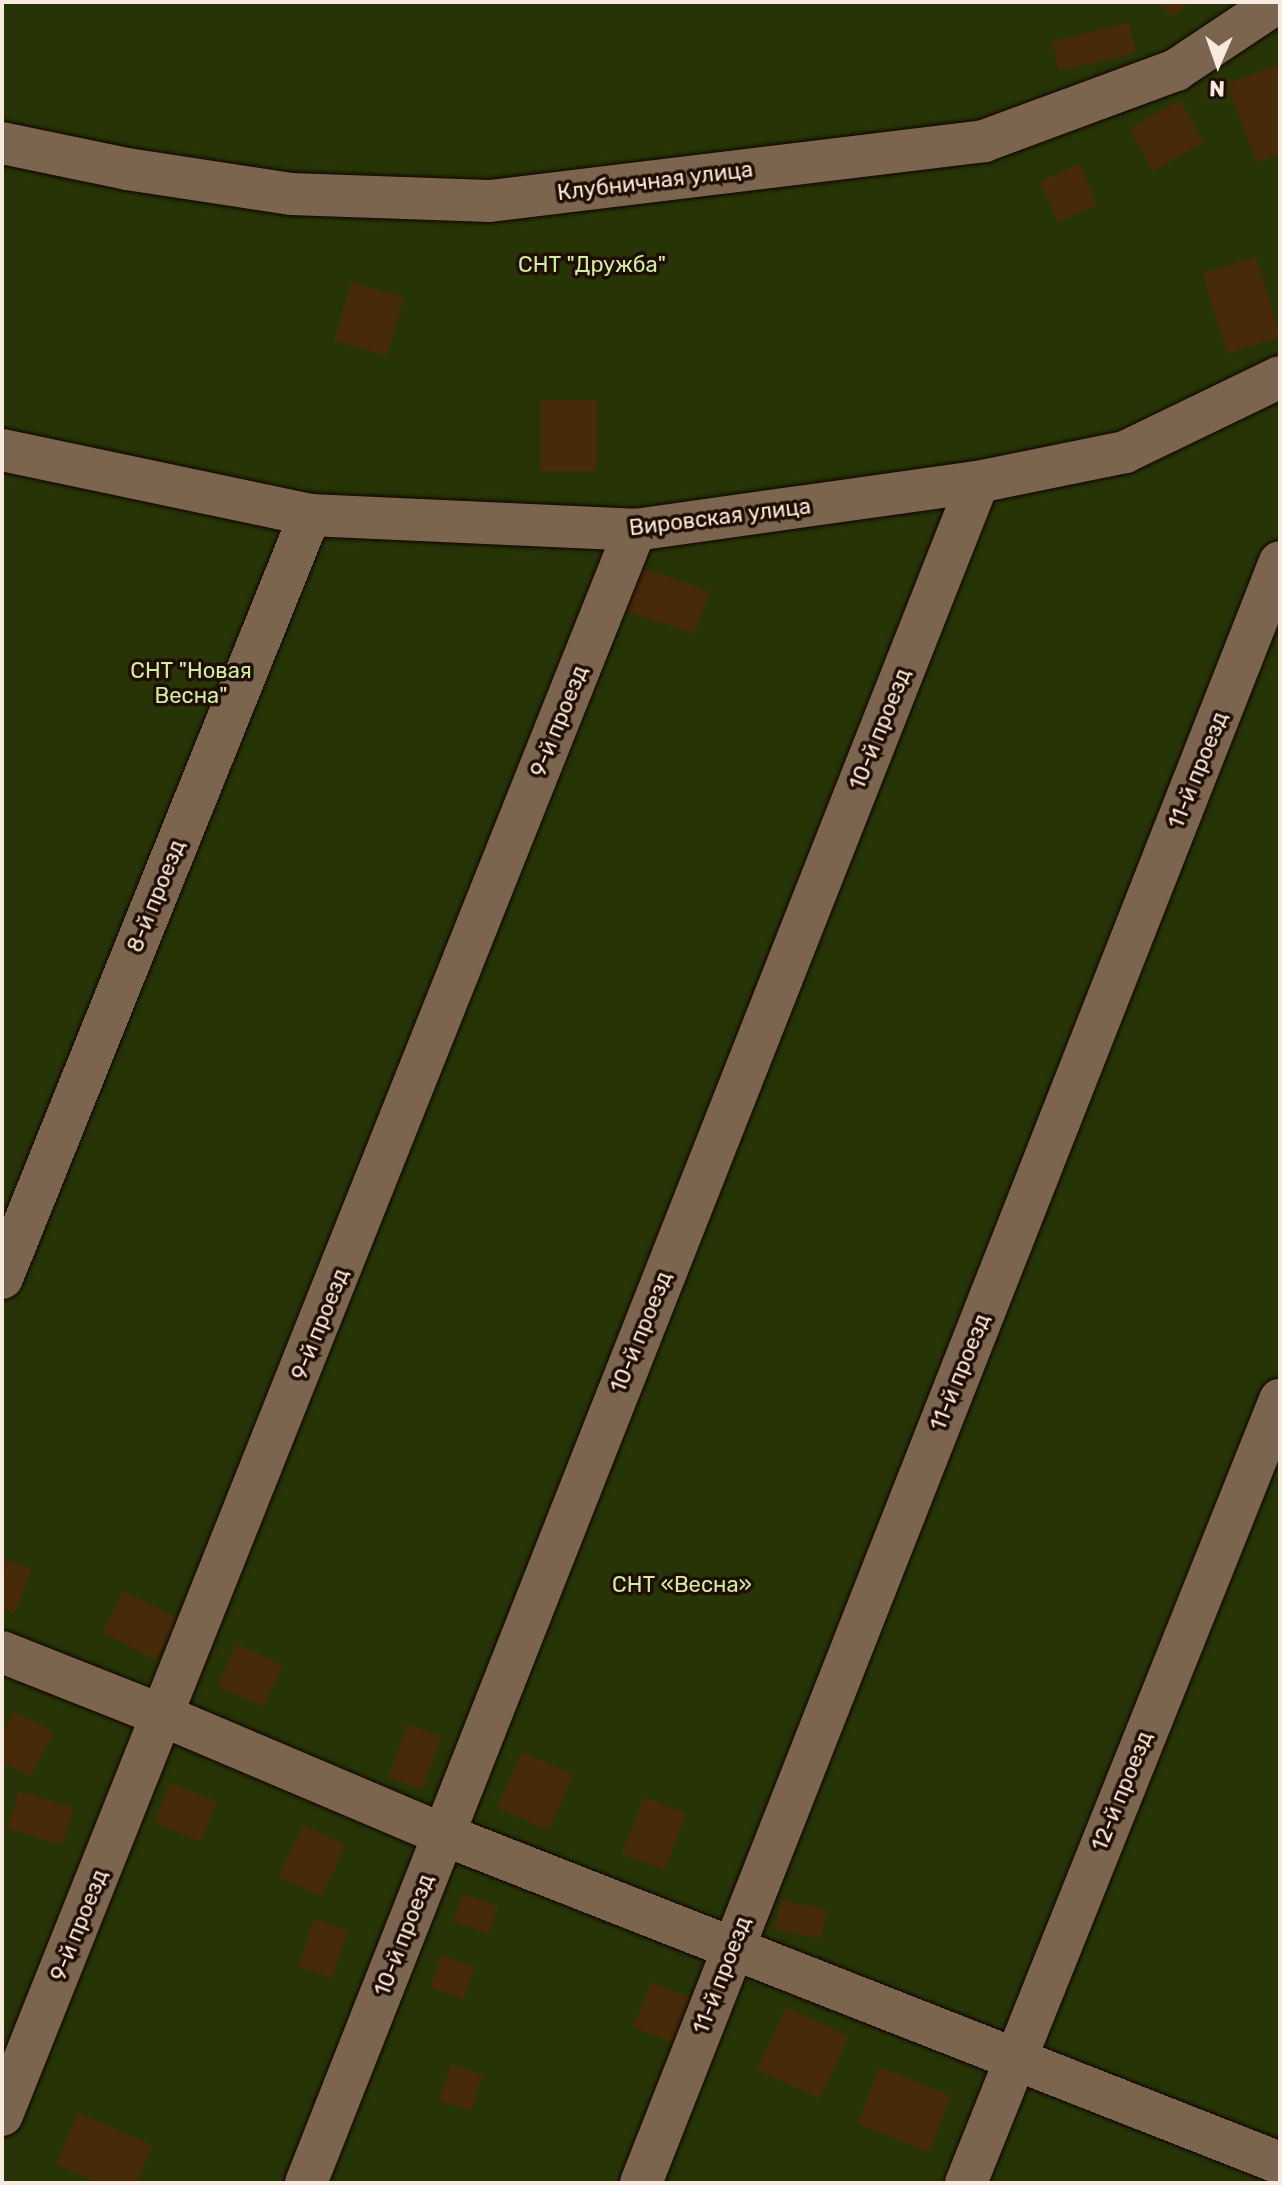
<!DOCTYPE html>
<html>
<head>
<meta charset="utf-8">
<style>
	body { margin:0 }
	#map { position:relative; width:1282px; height:2185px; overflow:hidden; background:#2a1704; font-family:Rubik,sans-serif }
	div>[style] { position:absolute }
	.green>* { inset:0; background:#273506; transform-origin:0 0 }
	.building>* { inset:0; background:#472a08; transform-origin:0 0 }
	.roads { filter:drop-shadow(0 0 2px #110300) drop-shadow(0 0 2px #110300) }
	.street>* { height:42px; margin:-21px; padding:0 21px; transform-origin:21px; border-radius:21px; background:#7c654f }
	span { translate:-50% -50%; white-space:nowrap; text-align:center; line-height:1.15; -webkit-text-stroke:7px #200e00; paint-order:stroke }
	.street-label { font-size:22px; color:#f8eade }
	.park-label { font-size:22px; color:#d0ee9e }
	.frame { position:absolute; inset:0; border:4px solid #f8eade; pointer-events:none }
	.north { position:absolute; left:1178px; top:24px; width:80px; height:80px; -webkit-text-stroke:6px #200e00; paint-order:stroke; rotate:182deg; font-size:22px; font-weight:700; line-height:32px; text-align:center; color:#f8eade }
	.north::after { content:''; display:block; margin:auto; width:28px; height:36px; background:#f8eade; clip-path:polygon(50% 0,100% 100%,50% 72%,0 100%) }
</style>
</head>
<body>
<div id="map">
	<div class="green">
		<i style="left:2px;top:2px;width:1278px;height:2181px"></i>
	</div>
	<div class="building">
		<i style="clip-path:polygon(1159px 2px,1189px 2px,1174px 17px)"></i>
		<i style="left:1129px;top:23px;width:31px;height:79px;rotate:77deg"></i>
		<i style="clip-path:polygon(1280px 64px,1280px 154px,1257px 163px,1227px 84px)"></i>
		<i style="left:1180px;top:100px;width:49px;height:58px;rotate:61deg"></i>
		<i style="left:1079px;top:164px;width:45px;height:43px;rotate:66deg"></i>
		<i style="left:1256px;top:257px;width:84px;height:56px;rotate:73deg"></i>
		<i style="left:351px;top:282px;width:55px;height:61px;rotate:16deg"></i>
		<i style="left:540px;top:400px;width:57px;height:71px"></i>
		<i style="left:637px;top:566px;width:77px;height:46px;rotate:19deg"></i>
		<i style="clip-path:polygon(5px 1559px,32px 1569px,14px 1614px,2px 1609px)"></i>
		<i style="left:124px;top:1591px;width:60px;height:47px;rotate:27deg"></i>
		<i style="left:237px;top:1644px;width:50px;height:46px;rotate:25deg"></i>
		<i style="clip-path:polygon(14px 1711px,54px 1732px,30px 1777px,2px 1762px,2px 1734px)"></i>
		<i style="left:407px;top:1724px;width:36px;height:57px;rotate:19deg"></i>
		<i style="left:522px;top:1752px;width:56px;height:61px;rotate:24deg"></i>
		<i style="left:170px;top:1783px;width:50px;height:43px;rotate:21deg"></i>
		<i style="left:19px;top:1791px;width:57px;height:39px;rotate:17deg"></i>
		<i style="left:644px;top:1797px;width:45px;height:61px;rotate:21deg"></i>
		<i style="left:303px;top:1825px;width:47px;height:57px;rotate:25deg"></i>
		<i style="left:463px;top:1894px;width:37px;height:29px;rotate:19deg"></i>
		<i style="left:781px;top:1900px;width:47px;height:30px;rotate:12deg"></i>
		<i style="left:314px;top:1919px;width:36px;height:50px;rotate:19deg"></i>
		<i style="left:442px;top:1955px;width:35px;height:34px;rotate:20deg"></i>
		<i style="left:651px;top:1982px;width:42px;height:48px;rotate:22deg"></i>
		<i style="left:786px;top:2007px;width:69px;height:69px;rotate:25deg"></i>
		<i style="left:451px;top:2064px;width:34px;height:38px;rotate:19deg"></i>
		<i style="left:880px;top:2067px;width:77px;height:61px;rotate:22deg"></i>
		<i style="clip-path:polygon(78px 2113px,153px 2145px,137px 2183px,99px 2183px,56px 2164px)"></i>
	</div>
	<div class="roads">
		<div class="street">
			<i style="left:2px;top:143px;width:128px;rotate:11.7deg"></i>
			<i style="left:127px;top:169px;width:166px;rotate:8.7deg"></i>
			<i style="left:291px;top:194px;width:199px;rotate:2deg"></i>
			<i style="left:490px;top:201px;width:498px;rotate:-6.9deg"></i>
			<i style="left:984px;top:141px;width:205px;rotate:-20.3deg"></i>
			<i style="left:1176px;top:70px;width:123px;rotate:-33.7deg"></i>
			<i style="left:2px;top:450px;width:315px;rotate:11.9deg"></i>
			<i style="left:310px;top:515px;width:325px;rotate:2.6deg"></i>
			<i style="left:635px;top:530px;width:346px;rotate:-8deg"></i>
			<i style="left:978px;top:482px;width:150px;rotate:-11.5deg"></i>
			<i style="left:1125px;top:452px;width:172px;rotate:-25.8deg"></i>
			<i style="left:2px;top:1278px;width:823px;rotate:-68.02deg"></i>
			<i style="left:2px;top:1652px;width:174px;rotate:21.6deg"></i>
			<i style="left:164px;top:1716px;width:302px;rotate:23deg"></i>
			<i style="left:442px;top:1834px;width:900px;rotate:21.44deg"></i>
			<i style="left:2px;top:2115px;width:1707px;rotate:-68.23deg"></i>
			<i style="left:306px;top:2183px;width:1829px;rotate:-68.44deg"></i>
			<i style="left:641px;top:2183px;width:1742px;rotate:-68.49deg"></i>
			<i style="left:966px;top:2183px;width:844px;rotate:-68.15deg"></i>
		</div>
	</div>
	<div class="street-label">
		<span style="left:655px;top:181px;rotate:-7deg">Клубничная улица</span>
		<span style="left:720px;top:517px;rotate:-7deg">Вировская улица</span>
		<span style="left:559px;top:721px;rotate:-68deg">9-й проезд</span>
		<span style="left:880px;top:729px;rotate:-68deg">10-й проезд</span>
		<span style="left:1198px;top:770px;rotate:-68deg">11-й проезд</span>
		<span style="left:156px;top:896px;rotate:-68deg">8-й проезд</span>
		<span style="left:320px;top:1324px;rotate:-68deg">9-й проезд</span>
		<span style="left:641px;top:1332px;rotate:-68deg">10-й проезд</span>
		<span style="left:960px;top:1372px;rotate:-68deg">11-й проезд</span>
		<span style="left:1122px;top:1791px;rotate:-68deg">12-й проезд</span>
		<span style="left:79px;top:1925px;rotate:-68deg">9-й проезд</span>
		<span style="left:404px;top:1935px;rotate:-69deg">10-й проезд</span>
		<span style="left:722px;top:1975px;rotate:-69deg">11-й проезд</span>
	</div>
	<div class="park-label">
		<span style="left:592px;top:265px">СНТ "Дружба"</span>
		<span style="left:191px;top:683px">СНТ "Новая<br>Весна"</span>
		<span style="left:682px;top:1585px">СНТ «Весна»</span>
	</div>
	<div class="frame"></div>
	<div class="north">N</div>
</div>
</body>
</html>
